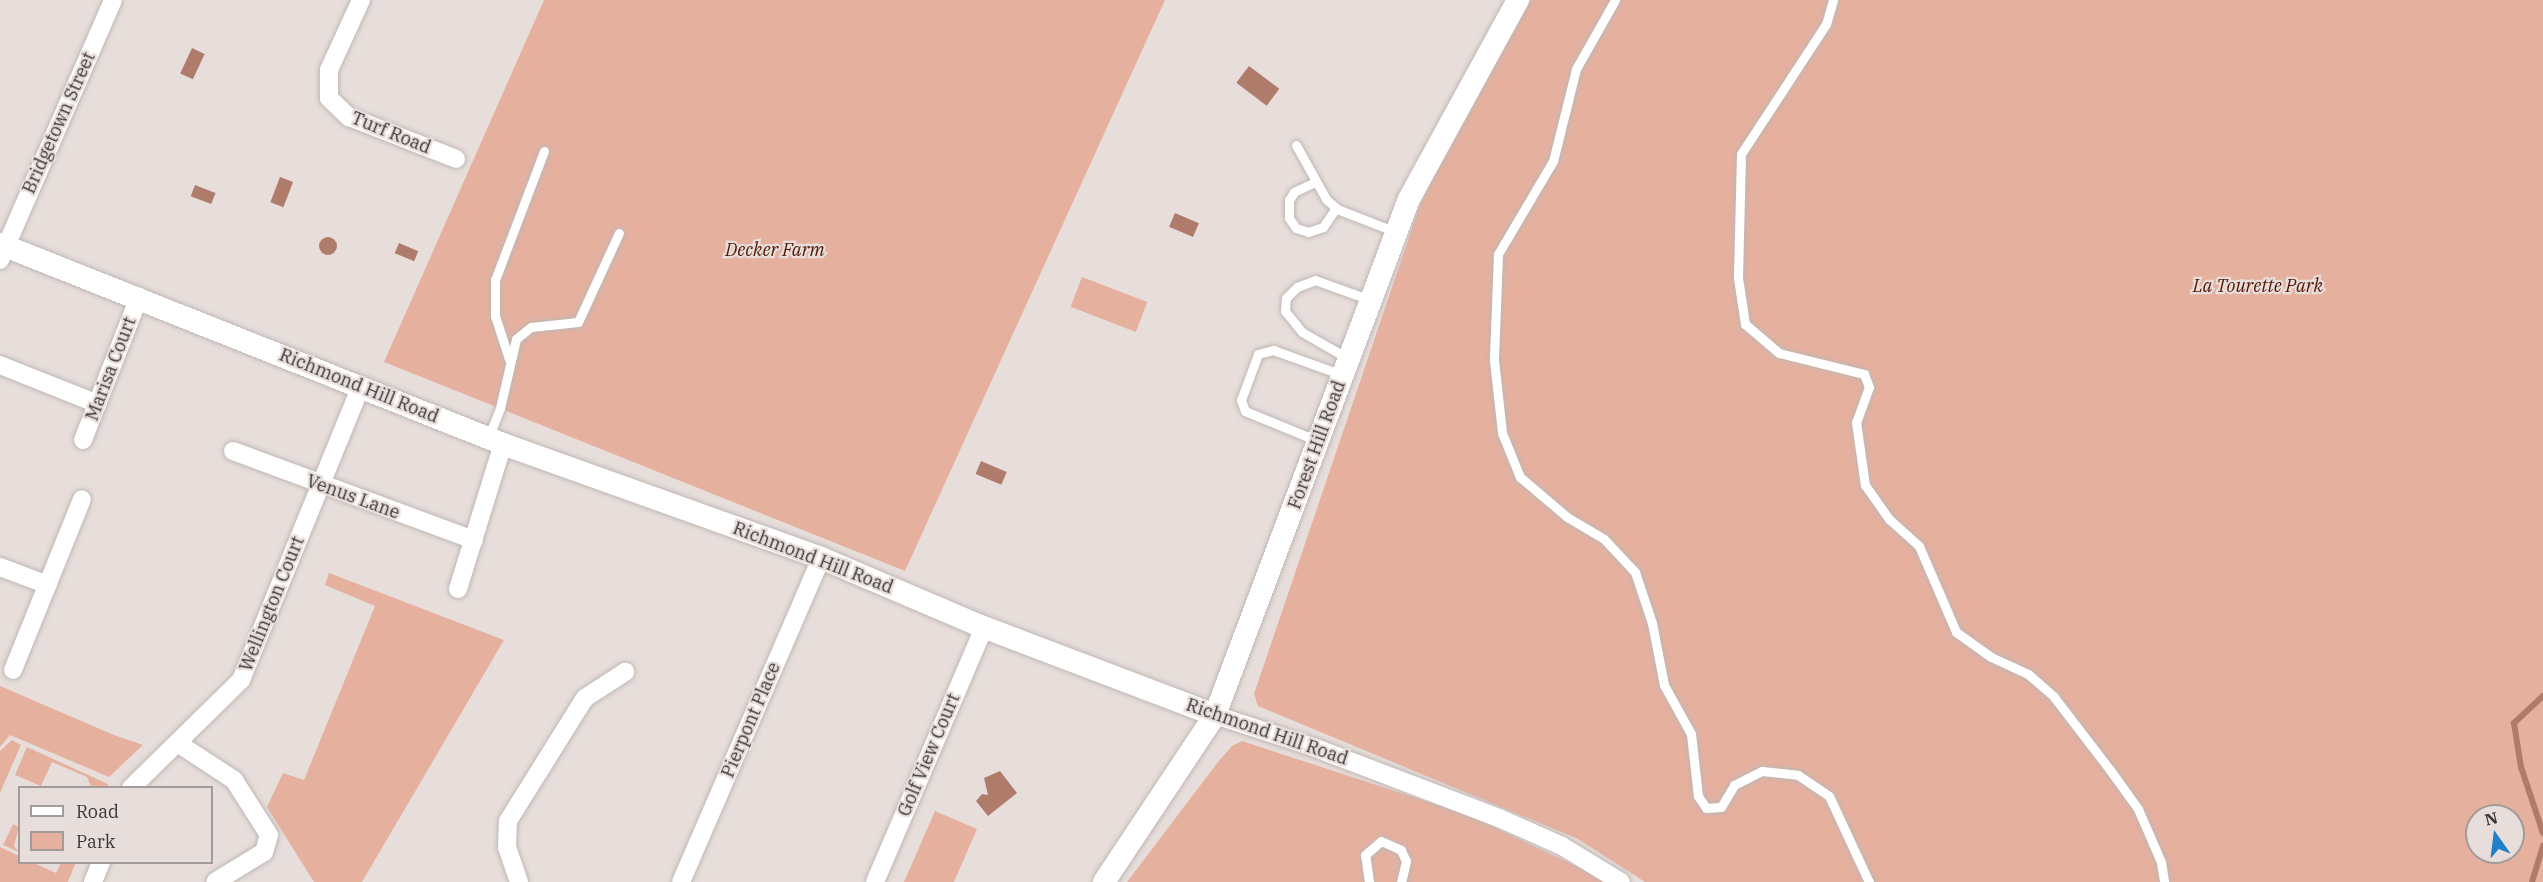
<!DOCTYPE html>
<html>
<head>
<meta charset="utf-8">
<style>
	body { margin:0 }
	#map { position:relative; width:2543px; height:882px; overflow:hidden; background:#e7dedb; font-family:"IBM Plex Serif",serif }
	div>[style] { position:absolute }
	.green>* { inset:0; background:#e6b09f; transform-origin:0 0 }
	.water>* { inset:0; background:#af7b6b; transform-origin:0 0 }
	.round { border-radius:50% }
	.stream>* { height:6px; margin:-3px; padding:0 3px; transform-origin:3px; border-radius:3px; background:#af7b6b }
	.roads { filter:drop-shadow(0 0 2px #bfb7b4) drop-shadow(0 0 2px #bfb7b4) }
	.service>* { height:9px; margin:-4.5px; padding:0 4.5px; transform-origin:4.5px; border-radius:4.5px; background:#fff }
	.minor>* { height:18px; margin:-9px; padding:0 9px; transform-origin:9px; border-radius:9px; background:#fff }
	.tertiary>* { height:22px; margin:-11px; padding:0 11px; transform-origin:11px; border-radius:11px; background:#fff }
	span { translate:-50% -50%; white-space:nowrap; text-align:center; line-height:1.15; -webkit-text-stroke:4.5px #e7dedb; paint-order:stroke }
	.street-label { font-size:18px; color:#3a3736 }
	.park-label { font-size:18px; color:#551500; font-style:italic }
	.legend { position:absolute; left:18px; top:786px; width:195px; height:78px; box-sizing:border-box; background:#e7dedb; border:2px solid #a29b99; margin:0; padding:8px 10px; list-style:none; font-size:18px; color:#3a3736 }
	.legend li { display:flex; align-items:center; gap:12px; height:30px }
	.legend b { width:30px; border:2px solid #a29b99 }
	.north { position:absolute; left:2465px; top:804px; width:60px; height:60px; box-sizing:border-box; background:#e7dedb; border:2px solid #a29b99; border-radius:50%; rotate:346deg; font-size:16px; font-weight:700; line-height:24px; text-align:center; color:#3a3736 }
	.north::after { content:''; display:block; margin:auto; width:21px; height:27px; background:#217fcb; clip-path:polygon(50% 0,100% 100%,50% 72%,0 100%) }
</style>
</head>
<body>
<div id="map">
	<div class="green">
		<i style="clip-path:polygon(544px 0,1165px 0,905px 571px,384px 362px)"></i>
		<i style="clip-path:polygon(evenodd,1531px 0,2543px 0,2543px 882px,1645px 882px,1578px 839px,1258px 706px,1254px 694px,1420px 205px,1449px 143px,1531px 0,2477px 816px,2513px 816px,2513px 852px,2477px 852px,2477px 816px)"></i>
		<i style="left:1082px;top:277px;width:70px;height:32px;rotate:21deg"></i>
		<i style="clip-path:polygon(329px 573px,504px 640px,362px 882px,314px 882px,267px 807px,283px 773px,304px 780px,375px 606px,325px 585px)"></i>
		<i style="clip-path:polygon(0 686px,114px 735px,143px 745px,109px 777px,10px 735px,0 747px)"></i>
		<i style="clip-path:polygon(12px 740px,21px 745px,0 793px,0 751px)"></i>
		<i style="clip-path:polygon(1242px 741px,1468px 815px,1610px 882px,1127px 882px,1218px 762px,1232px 746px)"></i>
		<i style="clip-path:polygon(27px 747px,108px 784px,107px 787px,91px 787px,87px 777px,52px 762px,41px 786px,15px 775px)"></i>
		<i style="clip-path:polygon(935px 811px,977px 829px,954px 882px,904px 882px)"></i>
		<i style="clip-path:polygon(13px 824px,19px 827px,14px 846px,19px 852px,3px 845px)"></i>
		<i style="clip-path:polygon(0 847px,19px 856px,20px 862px,34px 863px,56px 873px,61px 863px,75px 864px,68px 882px,0 882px)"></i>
	</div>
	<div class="water">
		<i style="left:192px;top:48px;width:14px;height:28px;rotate:25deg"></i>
		<i style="left:1249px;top:66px;width:38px;height:21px;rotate:37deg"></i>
		<i style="left:280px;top:177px;width:14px;height:27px;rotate:21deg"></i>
		<i style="left:195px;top:185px;width:22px;height:12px;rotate:21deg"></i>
		<i style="left:1175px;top:213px;width:26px;height:15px;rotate:23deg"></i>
		<i class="round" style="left:319px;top:237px;width:18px;height:18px"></i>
		<i style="left:399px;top:243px;width:21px;height:11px;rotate:23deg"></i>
		<i style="left:981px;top:461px;width:28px;height:14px;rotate:23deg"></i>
		<i style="clip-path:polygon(1000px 771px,1017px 793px,988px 816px,976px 801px,982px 794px,988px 795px,984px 778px)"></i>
	</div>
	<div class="stream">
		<i style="left:2543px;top:696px;width:40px;rotate:137deg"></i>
		<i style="left:2514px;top:723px;width:45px;rotate:81deg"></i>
		<i style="left:2521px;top:767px;width:70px;rotate:71.6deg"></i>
		<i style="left:2532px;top:882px;width:38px;rotate:-73deg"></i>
	</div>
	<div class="roads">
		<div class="service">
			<i style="left:1615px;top:0;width:79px;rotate:119.5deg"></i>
			<i style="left:1576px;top:69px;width:95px;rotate:104deg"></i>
			<i style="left:1553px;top:161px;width:108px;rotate:120.6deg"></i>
			<i style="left:1498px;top:254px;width:106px;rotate:92.2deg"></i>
			<i style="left:1494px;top:360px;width:73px;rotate:83.7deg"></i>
			<i style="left:1502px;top:433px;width:48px;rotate:67.8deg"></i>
			<i style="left:1520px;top:477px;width:62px;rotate:40.4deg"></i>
			<i style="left:1567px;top:517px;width:43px;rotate:30.7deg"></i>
			<i style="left:1604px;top:539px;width:45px;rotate:46.8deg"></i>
			<i style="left:1635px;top:572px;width:54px;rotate:71.6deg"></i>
			<i style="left:1652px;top:623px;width:63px;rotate:79deg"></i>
			<i style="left:1664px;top:685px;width:56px;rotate:61.1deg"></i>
			<i style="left:1691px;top:734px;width:62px;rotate:83.6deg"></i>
			<i style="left:1698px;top:796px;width:14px;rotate:56deg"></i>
			<i style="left:1706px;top:808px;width:15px;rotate:-4deg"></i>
			<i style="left:1721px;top:807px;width:26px;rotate:-59deg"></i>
			<i style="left:1734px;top:785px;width:31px;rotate:-27deg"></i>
			<i style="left:1762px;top:771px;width:36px;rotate:6deg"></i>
			<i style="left:1798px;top:775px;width:37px;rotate:34deg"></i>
			<i style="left:1829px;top:796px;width:95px;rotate:65.1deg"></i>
			<i style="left:1833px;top:0;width:25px;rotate:106deg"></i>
			<i style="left:1826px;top:24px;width:155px;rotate:123.2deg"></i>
			<i style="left:1741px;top:154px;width:124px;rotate:91.4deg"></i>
			<i style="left:1738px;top:278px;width:47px;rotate:81.3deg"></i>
			<i style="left:1745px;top:324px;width:45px;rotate:40.5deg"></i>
			<i style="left:1779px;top:353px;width:88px;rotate:13.9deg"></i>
			<i style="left:1864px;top:374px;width:14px;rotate:69deg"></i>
			<i style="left:1869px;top:387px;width:37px;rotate:110deg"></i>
			<i style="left:1856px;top:422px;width:64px;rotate:81.9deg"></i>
			<i style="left:1865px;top:485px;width:42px;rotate:54.8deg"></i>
			<i style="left:1889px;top:519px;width:40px;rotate:42deg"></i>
			<i style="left:1919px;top:546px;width:94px;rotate:66.7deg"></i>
			<i style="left:1956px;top:632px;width:43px;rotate:35.5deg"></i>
			<i style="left:1991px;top:657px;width:41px;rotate:24.7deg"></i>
			<i style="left:2028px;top:674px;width:35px;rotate:41deg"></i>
			<i style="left:2054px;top:697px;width:92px;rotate:52.5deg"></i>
			<i style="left:2110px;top:770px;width:48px;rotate:54.3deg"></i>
			<i style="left:2138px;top:809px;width:58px;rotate:66.5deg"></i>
			<i style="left:2161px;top:862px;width:20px;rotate:81deg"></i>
			<i style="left:1296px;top:145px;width:62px;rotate:60.9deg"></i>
			<i style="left:1326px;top:199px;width:15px;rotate:42deg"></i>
			<i style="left:1337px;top:209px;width:63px;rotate:21.3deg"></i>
			<i style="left:1315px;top:182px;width:23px;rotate:155deg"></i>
			<i style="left:1294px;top:192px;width:9px;rotate:122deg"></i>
			<i style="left:1289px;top:200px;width:18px;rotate:90deg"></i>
			<i style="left:1289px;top:218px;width:12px;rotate:55deg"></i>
			<i style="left:1296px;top:228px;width:13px;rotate:18deg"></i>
			<i style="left:1308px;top:232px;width:16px;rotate:-18deg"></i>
			<i style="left:1323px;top:227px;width:23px;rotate:-56deg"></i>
			<i style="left:509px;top:359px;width:45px;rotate:-108deg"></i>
			<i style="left:495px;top:316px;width:36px;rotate:-90deg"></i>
			<i style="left:495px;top:280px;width:138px;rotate:-69.2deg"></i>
			<i style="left:1349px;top:359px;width:54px;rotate:-150.1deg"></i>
			<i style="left:1302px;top:332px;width:27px;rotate:-129deg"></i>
			<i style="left:1285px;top:311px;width:13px;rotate:-86deg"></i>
			<i style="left:1286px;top:298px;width:16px;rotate:-45deg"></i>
			<i style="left:1297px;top:287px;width:19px;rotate:-21deg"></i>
			<i style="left:1315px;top:280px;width:59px;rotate:19.7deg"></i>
			<i style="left:488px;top:438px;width:32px;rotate:-68deg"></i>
			<i style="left:500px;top:408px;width:71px;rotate:-76.9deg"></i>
			<i style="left:516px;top:339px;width:19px;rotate:-39deg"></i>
			<i style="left:531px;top:327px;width:47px;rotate:-6.1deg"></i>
			<i style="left:578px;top:322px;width:98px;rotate:-65.3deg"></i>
			<i style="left:1318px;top:441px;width:79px;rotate:-157.7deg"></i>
			<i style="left:1245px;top:411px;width:12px;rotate:-110deg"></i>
			<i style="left:1241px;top:400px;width:49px;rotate:-69.7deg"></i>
			<i style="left:1258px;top:354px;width:16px;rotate:-15deg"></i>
			<i style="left:1273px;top:350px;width:74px;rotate:19.7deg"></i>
			<i style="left:1369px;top:882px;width:27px;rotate:-98deg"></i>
			<i style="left:1365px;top:855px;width:21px;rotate:-41deg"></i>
			<i style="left:1381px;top:841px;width:22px;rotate:24deg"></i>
			<i style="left:1401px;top:850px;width:12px;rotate:66deg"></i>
			<i style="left:1406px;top:861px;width:22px;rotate:103deg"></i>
		</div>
		<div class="minor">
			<i style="left:361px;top:0;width:77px;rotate:114.6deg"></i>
			<i style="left:329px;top:70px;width:28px;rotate:90deg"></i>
			<i style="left:329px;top:98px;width:28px;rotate:44deg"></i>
			<i style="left:349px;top:117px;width:115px;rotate:21.4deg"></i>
			<i style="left:0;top:260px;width:283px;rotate:-66.5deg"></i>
			<i style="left:0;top:365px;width:105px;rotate:21.7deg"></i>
			<i style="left:83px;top:440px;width:154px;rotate:-68.6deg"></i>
			<i style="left:233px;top:451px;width:257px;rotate:20.3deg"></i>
			<i style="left:0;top:567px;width:51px;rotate:20.6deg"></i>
			<i style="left:458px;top:589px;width:152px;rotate:-72.8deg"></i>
			<i style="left:13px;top:670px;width:184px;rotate:-68deg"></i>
			<i style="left:1215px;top:715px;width:103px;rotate:18.1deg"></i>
			<i style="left:1313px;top:747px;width:199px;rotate:20.9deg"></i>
			<i style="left:1499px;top:818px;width:69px;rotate:24deg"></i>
			<i style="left:1562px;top:846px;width:69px;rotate:31.4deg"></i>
			<i style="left:179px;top:744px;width:66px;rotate:33.2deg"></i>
			<i style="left:234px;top:780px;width:65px;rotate:57.5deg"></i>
			<i style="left:269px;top:835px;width:18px;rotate:106deg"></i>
			<i style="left:264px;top:852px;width:57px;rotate:148.5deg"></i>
			<i style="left:131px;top:788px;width:154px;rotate:-44.5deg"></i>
			<i style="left:241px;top:680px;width:318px;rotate:-67.8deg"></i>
			<i style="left:93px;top:882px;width:22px;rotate:-68deg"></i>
			<i style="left:519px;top:882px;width:37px;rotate:-109deg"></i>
			<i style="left:507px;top:847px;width:26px;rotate:-88deg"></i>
			<i style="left:508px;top:821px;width:145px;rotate:-58deg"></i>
			<i style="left:585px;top:698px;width:48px;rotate:-33deg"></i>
			<i style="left:681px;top:882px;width:353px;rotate:-66.6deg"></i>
			<i style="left:875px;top:882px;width:276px;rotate:-66.8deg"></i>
		</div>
		<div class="tertiary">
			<i style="left:0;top:244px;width:541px;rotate:21.68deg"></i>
			<i style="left:503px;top:444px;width:338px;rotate:19.7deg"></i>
			<i style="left:821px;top:558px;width:171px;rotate:23.1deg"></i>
			<i style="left:978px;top:625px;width:254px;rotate:20.8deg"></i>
			<i style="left:1104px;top:882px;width:201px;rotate:-56.4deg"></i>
			<i style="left:1215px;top:715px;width:551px;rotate:-69.4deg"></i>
			<i style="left:1409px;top:199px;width:227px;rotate:-61.3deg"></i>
		</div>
	</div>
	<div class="street-label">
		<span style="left:59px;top:123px;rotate:-66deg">Bridgetown Street</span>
		<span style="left:391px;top:133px;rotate:22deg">Turf Road</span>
		<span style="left:111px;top:369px;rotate:-69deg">Marisa Court</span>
		<span style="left:359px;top:386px;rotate:22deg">Richmond Hill Road</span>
		<span style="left:1317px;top:445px;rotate:-70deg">Forest Hill Road</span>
		<span style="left:353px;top:497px;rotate:20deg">Venus Lane</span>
		<span style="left:813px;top:558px;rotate:21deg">Richmond Hill Road</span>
		<span style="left:272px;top:604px;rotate:-68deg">Wellington Court</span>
		<span style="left:751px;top:720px;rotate:-67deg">Pierpont Place</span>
		<span style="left:1267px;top:732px;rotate:19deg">Richmond Hill Road</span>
		<span style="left:929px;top:755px;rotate:-67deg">Golf View Court</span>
	</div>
	<div class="park-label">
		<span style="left:775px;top:250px">Decker Farm</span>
		<span style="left:2258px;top:286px">La Tourette Park</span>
	</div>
	<ul class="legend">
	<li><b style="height:8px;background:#fff"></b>Road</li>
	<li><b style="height:16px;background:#e6b09f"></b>Park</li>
	</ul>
	<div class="north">N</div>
</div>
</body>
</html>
